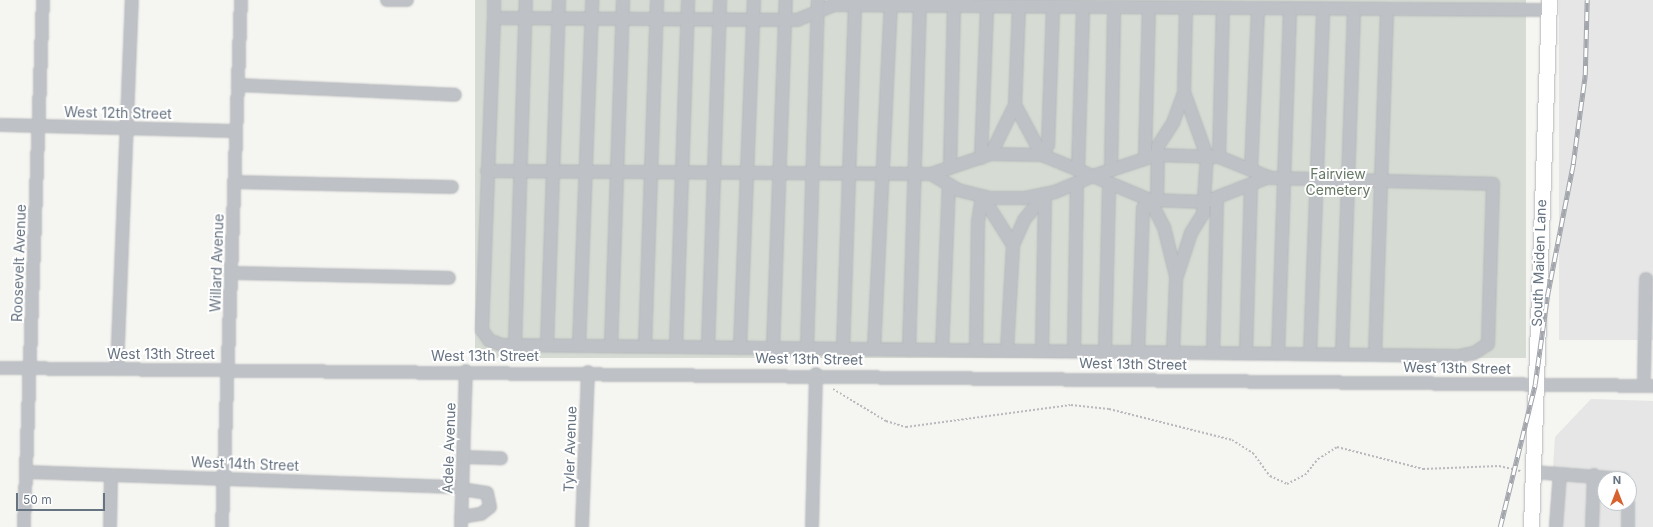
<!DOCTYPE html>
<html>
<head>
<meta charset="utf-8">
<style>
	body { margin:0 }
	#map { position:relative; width:1653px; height:527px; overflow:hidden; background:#f5f5f1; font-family:Inter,sans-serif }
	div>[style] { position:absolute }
	.built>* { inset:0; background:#e5e6e5; transform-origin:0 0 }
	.green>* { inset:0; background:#d6dbd3; transform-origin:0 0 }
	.path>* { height:2px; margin-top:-1px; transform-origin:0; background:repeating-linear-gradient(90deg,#b8babd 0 2px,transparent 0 4px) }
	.roads { filter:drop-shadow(0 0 1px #b4b7bb) drop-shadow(0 0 1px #b4b7bb) }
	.minor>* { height:12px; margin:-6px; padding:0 6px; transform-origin:6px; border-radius:6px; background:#bec1c5 }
	.major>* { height:15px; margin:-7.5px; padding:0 7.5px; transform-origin:7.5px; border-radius:7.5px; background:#fff }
	.rail>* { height:4.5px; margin-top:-2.25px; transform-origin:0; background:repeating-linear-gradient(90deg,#fff 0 9px,#a2a6ac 0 18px); box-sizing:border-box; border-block:1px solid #a2a6ac }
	span { translate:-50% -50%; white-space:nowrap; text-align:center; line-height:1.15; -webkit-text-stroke:4px #fff; paint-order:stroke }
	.street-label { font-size:14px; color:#667381 }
	.park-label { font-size:14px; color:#677864 }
	.north { position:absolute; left:1597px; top:471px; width:40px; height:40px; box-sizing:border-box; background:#fff; border:1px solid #c2c7cd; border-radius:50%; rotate:0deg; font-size:11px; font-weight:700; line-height:16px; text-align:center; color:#667381 }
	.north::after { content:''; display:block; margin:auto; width:14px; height:18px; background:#d7622f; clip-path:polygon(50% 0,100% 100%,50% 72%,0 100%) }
	.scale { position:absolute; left:16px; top:493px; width:89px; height:18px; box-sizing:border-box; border:2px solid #667381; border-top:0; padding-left:5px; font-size:12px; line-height:14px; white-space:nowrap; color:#667381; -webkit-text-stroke:3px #fff; paint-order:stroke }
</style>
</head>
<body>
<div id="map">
	<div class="built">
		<i style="left:1559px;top:0;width:94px;height:340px"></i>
		<i style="clip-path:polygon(evenodd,1591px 399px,1653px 401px,1653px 527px,1549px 527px,1555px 437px,1591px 399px,1605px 479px,1629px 479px,1629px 503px,1605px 503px,1605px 479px)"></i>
	</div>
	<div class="green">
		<i style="left:475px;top:0;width:1051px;height:358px"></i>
	</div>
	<div class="path">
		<i style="left:833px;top:389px;width:62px;rotate:31.1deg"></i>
		<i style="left:886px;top:421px;width:21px;rotate:17deg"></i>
		<i style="left:906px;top:427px;width:166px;rotate:-7.6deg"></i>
		<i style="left:1071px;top:405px;width:38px;rotate:6deg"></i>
		<i style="left:1109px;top:409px;width:127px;rotate:14.1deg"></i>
		<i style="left:1232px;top:440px;width:25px;rotate:32deg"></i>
		<i style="left:1253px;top:453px;width:29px;rotate:54deg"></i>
		<i style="left:1270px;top:476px;width:19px;rotate:25deg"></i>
		<i style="left:1287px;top:484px;width:20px;rotate:-27deg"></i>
		<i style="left:1305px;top:475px;width:21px;rotate:-51deg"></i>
		<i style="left:1318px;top:459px;width:22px;rotate:-32deg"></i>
		<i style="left:1337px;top:447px;width:89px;rotate:14.3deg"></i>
		<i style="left:1423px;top:469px;width:76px;rotate:-2.3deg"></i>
		<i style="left:1499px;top:466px;width:22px;rotate:13deg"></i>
	</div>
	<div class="roads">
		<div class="minor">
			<i style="left:387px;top:0;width:20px"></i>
			<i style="left:1019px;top:6px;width:99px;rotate:92.3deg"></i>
			<i style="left:1015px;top:105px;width:57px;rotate:61.6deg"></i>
			<i style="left:1042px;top:155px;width:12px;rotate:-59deg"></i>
			<i style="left:1048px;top:145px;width:138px;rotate:-87.9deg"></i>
			<i style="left:494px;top:18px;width:18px;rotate:-90deg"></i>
			<i style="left:238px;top:85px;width:217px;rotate:2.6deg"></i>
			<i style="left:0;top:125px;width:236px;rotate:1.5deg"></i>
			<i style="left:991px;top:154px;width:51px;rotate:1.1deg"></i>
			<i style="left:1042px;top:155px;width:55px;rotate:22.4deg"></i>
			<i style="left:1093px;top:176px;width:41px;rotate:157.2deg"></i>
			<i style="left:1055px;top:192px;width:33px;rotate:169deg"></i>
			<i style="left:1023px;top:198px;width:33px;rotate:180deg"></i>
			<i style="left:990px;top:198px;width:33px;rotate:-166deg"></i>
			<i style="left:958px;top:190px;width:31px;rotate:-149deg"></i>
			<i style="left:931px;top:174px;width:63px;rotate:-18.4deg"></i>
			<i style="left:991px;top:154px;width:55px;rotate:-63.9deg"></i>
			<i style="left:1219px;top:157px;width:148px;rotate:-88.5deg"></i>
			<i style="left:981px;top:158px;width:152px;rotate:-87.7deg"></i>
			<i style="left:1145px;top:158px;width:150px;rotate:-88.5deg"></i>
			<i style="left:950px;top:168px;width:162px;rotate:-88.6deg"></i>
			<i style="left:1078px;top:170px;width:163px;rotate:-88.2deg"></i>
			<i style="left:1111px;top:170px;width:162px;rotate:-88.9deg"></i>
			<i style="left:1251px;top:170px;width:160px;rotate:-87.5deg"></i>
			<i style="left:487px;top:171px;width:444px;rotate:0.4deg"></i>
			<i style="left:1269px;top:177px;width:69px;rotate:158.7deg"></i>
			<i style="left:1205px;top:202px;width:55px;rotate:-177.9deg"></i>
			<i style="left:1150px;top:200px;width:62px;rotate:-157.2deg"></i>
			<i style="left:1093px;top:176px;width:67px;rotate:-18.2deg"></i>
			<i style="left:1157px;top:155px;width:62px;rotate:1.8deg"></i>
			<i style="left:1219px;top:157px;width:56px;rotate:22deg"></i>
			<i style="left:1271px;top:178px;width:222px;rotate:1.5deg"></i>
			<i style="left:1493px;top:184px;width:160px;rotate:91.8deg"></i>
			<i style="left:1488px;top:344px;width:17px;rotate:147deg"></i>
			<i style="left:1474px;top:353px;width:16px;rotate:169deg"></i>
			<i style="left:1458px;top:356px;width:956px;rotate:-179.34deg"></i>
			<i style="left:502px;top:345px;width:14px;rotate:-159deg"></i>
			<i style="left:489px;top:340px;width:12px;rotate:-125deg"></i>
			<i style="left:482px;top:330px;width:312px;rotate:-87.8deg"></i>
			<i style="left:494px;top:18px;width:303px;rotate:0.4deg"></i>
			<i style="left:797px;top:20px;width:40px;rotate:-22deg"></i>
			<i style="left:834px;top:5px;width:715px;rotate:0.4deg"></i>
			<i style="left:234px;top:182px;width:218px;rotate:1.3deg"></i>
			<i style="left:982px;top:196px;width:58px;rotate:57.7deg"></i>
			<i style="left:1157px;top:200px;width:54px;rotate:-88.9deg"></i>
			<i style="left:1158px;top:146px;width:27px;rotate:-57deg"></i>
			<i style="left:1173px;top:123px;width:33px;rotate:-70deg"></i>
			<i style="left:231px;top:273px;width:218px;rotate:1.3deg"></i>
			<i style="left:515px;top:345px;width:345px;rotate:-88.2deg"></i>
			<i style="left:547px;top:345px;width:345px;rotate:-88deg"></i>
			<i style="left:579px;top:346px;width:346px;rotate:-87.8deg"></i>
			<i style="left:611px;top:346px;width:346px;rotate:-88deg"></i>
			<i style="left:645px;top:346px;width:346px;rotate:-88deg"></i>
			<i style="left:676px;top:347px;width:347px;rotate:-88deg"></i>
			<i style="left:708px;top:347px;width:347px;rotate:-88deg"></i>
			<i style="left:740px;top:348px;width:348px;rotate:-87.7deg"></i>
			<i style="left:773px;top:348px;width:348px;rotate:-87.9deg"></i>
			<i style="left:807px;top:348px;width:348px;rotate:-88.2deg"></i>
			<i style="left:843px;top:349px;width:344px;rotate:-88deg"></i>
			<i style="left:874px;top:349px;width:344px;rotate:-87.2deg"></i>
			<i style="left:909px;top:350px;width:344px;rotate:-88.2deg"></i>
			<i style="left:942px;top:350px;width:166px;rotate:-87.6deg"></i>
			<i style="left:976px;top:350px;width:128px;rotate:-89.1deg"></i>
			<i style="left:978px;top:222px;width:26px;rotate:-81deg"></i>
			<i style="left:1007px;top:350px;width:105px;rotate:-86.7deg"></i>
			<i style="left:1013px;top:245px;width:27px;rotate:-66deg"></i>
			<i style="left:1024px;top:220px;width:33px;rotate:-51deg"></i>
			<i style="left:1042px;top:351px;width:157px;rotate:-88.9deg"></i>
			<i style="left:1074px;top:351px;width:168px;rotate:-89deg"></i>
			<i style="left:1105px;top:352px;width:169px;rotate:-88.6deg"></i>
			<i style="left:1138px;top:352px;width:144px;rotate:-88deg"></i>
			<i style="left:1143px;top:208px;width:11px;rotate:-49deg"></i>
			<i style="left:1150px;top:200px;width:30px;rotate:63deg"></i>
			<i style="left:1164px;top:227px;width:50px;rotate:76.2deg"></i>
			<i style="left:1173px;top:352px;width:73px;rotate:-87.6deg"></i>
			<i style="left:1176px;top:279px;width:48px;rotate:-71.9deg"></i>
			<i style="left:1191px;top:233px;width:22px;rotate:-58deg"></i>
			<i style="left:1203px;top:214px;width:58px;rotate:-86.1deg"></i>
			<i style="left:1207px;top:156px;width:68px;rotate:-109.8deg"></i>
			<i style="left:1184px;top:92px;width:83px;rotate:-88.6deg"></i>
			<i style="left:1213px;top:353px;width:153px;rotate:-88.5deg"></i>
			<i style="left:1246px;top:353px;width:168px;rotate:-88.3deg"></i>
			<i style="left:1278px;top:354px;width:344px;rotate:-88deg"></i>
			<i style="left:1310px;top:354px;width:343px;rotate:-87.8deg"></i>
			<i style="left:1342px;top:354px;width:343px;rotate:-88deg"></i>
			<i style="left:1375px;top:355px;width:345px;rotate:-88deg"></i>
			<i style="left:0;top:368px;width:1653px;rotate:0.62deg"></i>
			<i style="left:117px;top:369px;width:369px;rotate:-87.7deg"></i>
			<i style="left:1644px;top:377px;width:98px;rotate:-88.8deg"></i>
			<i style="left:464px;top:457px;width:37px;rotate:2deg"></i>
			<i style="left:26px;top:472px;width:437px;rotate:2deg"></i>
			<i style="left:1533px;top:472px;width:90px;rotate:4.4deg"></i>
			<i style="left:461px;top:517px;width:20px;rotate:-9deg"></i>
			<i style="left:481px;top:514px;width:11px;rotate:-38deg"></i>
			<i style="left:490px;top:507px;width:14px;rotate:-102deg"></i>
			<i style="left:487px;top:493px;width:25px;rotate:-171deg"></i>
			<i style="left:24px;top:527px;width:527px;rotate:-87.94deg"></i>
			<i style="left:110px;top:527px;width:52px;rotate:-88.9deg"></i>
			<i style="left:222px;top:527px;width:527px;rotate:-87.94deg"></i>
			<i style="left:461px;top:527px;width:156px;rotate:-88.2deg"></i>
			<i style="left:582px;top:527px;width:155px;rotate:-87.8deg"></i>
			<i style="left:812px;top:527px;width:153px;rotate:-88.5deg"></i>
			<i style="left:1556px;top:527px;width:53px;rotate:-85.7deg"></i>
			<i style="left:1592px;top:527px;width:52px;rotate:-87.8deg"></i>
			<i style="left:1628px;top:527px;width:24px;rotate:-90deg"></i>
		</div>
		<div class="major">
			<i style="left:1531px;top:527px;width:527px;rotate:-88.04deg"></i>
		</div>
	</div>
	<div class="rail">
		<i style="left:1500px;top:527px;width:147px;rotate:-76.2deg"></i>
		<i style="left:1535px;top:384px;width:88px;rotate:-82.1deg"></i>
		<i style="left:1547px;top:297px;width:136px;rotate:-78.9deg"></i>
		<i style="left:1573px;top:164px;width:90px;rotate:-82.3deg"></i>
		<i style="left:1585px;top:75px;width:75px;rotate:-88.5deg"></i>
	</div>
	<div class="street-label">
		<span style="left:118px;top:113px;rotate:1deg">West 12th Street</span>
		<span style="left:19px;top:263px;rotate:-88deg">Roosevelt Avenue</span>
		<span style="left:217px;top:263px;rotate:-88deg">Willard Avenue</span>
		<span style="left:1539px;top:263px;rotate:-88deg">South Maiden Lane</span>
		<span style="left:161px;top:354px">West 13th Street</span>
		<span style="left:485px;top:356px">West 13th Street</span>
		<span style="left:809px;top:359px;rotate:1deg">West 13th Street</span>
		<span style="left:1133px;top:364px;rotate:1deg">West 13th Street</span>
		<span style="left:1457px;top:368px;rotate:1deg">West 13th Street</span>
		<span style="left:449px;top:448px;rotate:-88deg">Adele Avenue</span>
		<span style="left:570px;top:449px;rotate:-88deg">Tyler Avenue</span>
		<span style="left:245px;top:464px;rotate:2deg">West 14th Street</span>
	</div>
	<div class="park-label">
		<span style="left:1338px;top:182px">Fairview<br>Cemetery</span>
	</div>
	<div class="north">N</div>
	<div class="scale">50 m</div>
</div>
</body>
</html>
